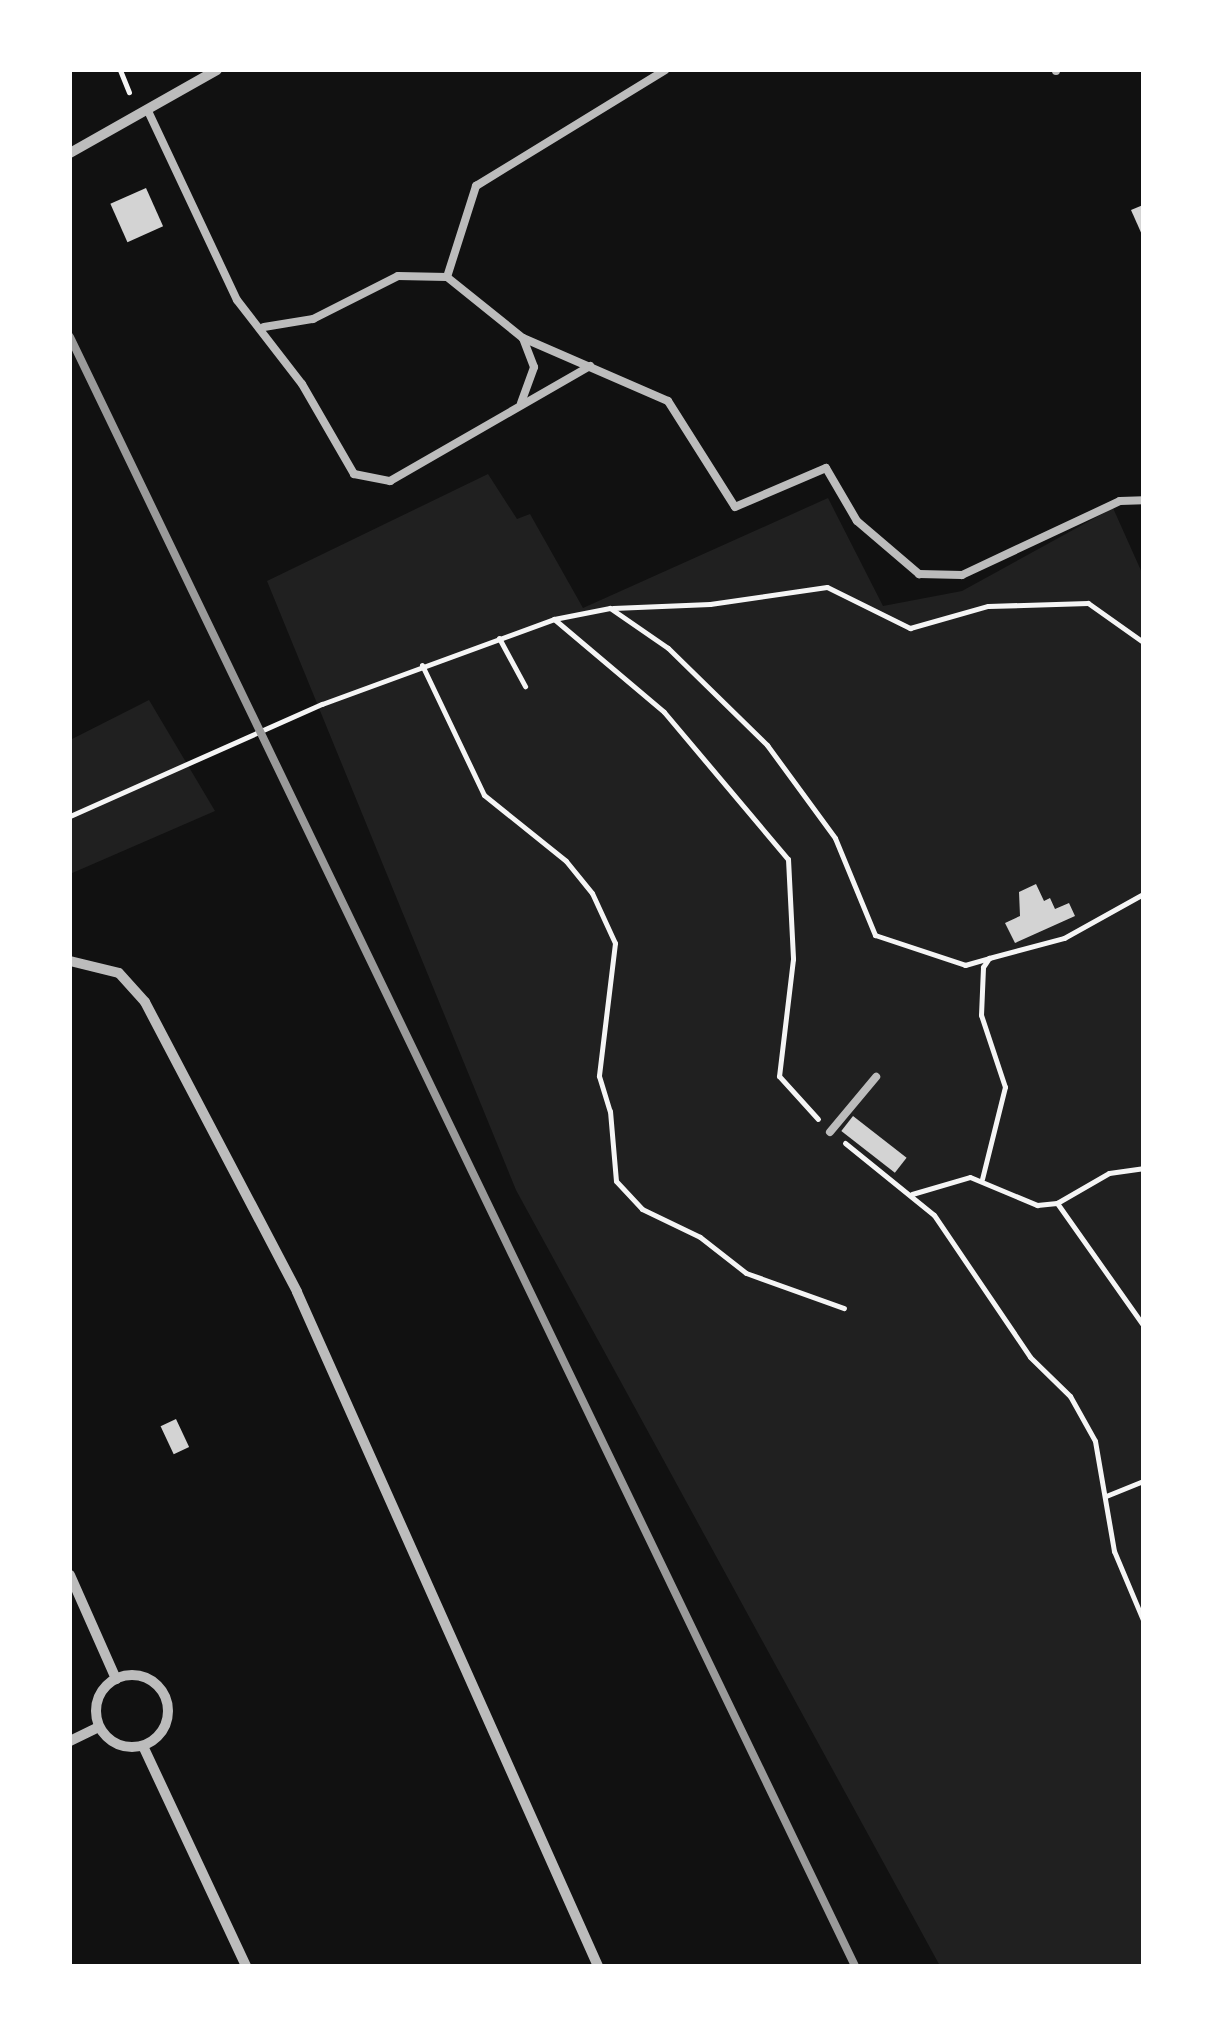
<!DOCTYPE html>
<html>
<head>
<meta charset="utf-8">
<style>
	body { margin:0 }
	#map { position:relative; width:1213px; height:2036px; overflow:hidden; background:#111; font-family:Karla,sans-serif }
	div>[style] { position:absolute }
	.green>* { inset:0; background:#202020 }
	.building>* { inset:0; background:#d3d3d3; transform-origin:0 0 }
	.path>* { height:5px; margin:-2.5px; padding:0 2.5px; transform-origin:2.5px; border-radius:2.5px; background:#f5f5f5 }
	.service>* { height:8px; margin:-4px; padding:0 4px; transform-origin:4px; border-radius:4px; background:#bcbcbc }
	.minor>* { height:10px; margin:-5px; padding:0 5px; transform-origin:5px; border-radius:5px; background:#bcbcbc }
	.minor>.ring { margin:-5px; padding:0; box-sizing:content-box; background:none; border:10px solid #bcbcbc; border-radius:50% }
	.rail>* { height:8px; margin:-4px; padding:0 4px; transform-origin:4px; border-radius:4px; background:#9a9a9a }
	span { translate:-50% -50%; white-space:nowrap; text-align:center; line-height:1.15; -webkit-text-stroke:9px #fff; paint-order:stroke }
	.frame { position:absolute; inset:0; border:72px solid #fff; pointer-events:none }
</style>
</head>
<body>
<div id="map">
	<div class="green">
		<i style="clip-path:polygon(488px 474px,517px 519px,530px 514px,583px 608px,828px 498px,883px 606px,962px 591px,1113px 508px,1143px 575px,1143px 1966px,940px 1966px,516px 1190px,267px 581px)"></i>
		<i style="clip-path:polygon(149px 700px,215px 811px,70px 874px,70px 740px)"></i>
	</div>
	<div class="building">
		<i style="left:146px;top:188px;width:42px;height:39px;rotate:66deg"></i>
		<i style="clip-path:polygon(1143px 205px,1143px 237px,1131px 210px)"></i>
		<i style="clip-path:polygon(1036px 884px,1044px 901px,1050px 898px,1055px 909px,1069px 903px,1075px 916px,1015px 943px,1005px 923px,1020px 916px,1019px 892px)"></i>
		<i style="left:853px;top:1116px;width:68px;height:19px;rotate:38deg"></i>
		<i style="left:176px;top:1419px;width:31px;height:17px;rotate:65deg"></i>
	</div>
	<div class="path">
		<i style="left:120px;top:70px;width:24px;rotate:68deg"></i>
		<i style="left:613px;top:608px;width:97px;rotate:-2.4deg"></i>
		<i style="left:710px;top:604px;width:118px;rotate:-8.3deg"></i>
		<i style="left:827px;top:587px;width:93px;rotate:26.3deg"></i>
		<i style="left:910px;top:628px;width:81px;rotate:-15.8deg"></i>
		<i style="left:988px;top:606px;width:100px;rotate:-1.7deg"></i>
		<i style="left:1088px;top:603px;width:67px;rotate:35.3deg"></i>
		<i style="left:554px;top:619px;width:144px;rotate:40.2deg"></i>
		<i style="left:664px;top:712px;width:192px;rotate:49.9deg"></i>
		<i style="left:788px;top:859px;width:100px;rotate:87.1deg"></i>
		<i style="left:793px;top:959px;width:118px;rotate:96.8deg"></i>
		<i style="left:779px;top:1076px;width:58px;rotate:47.8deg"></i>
		<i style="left:499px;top:638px;width:55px;rotate:61.6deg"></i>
		<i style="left:422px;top:665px;width:144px;rotate:64.5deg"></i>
		<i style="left:484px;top:795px;width:105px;rotate:38.8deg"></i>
		<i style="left:566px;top:861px;width:41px;rotate:50.9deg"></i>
		<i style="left:592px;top:893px;width:55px;rotate:65.3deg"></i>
		<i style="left:615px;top:943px;width:134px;rotate:96.9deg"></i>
		<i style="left:599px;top:1076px;width:37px;rotate:73deg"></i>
		<i style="left:610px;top:1111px;width:70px;rotate:85.1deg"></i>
		<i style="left:616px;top:1181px;width:38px;rotate:47deg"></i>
		<i style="left:642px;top:1209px;width:64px;rotate:25.8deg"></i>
		<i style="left:700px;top:1237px;width:58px;rotate:38deg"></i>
		<i style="left:746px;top:1273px;width:104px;rotate:19.7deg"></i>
		<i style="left:70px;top:816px;width:276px;rotate:-24deg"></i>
		<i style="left:322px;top:704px;width:247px;rotate:-20.1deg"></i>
		<i style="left:554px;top:619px;width:57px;rotate:-11.1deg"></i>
		<i style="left:610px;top:608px;width:70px;rotate:34.6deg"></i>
		<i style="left:668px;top:648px;width:139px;rotate:44.4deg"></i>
		<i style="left:767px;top:745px;width:115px;rotate:53.8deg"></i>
		<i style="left:835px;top:838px;width:105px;rotate:67.6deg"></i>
		<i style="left:875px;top:935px;width:95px;rotate:18.4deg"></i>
		<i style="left:965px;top:965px;width:25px;rotate:-16deg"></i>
		<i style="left:845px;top:1143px;width:114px;rotate:39deg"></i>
		<i style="left:934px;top:1215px;width:171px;rotate:55.9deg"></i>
		<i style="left:1030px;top:1357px;width:56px;rotate:44.3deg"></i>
		<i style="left:1070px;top:1396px;width:51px;rotate:60.9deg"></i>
		<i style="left:1095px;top:1441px;width:112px;rotate:80.2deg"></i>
		<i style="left:1114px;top:1551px;width:75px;rotate:67.2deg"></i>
		<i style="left:982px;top:1179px;width:95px;rotate:-76deg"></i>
		<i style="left:1005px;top:1087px;width:76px;rotate:-108.4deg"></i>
		<i style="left:981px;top:1015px;width:48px;rotate:-87.6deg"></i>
		<i style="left:983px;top:967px;width:11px;rotate:-56deg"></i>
		<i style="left:989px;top:958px;width:78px;rotate:-14.9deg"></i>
		<i style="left:1064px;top:938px;width:90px;rotate:-29.1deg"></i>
		<i style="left:912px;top:1194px;width:60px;rotate:-16.3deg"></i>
		<i style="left:970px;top:1177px;width:73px;rotate:22.7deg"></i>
		<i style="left:1037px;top:1205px;width:20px;rotate:-6deg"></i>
		<i style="left:1057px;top:1203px;width:60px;rotate:-30deg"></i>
		<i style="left:1109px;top:1173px;width:34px;rotate:-8deg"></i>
		<i style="left:1057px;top:1203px;width:149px;rotate:54.8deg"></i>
		<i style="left:1106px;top:1496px;width:40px;rotate:-22deg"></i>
	</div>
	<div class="service">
		<i style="left:1056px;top:70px;width:1px;rotate:90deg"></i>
		<i style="left:148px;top:111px;width:209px;rotate:64.8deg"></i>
		<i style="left:237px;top:300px;width:106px;rotate:52.3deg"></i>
		<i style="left:302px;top:384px;width:104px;rotate:60deg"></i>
		<i style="left:354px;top:474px;width:37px;rotate:11deg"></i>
		<i style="left:390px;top:481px;width:231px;rotate:-29.9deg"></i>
		<i style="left:447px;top:277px;width:96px;rotate:-72.3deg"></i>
		<i style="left:476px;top:186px;width:222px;rotate:-31.5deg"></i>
		<i style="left:264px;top:327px;width:50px;rotate:-9.3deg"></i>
		<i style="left:313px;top:319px;width:95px;rotate:-26.8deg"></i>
		<i style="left:398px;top:276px;width:49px;rotate:1.2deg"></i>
		<i style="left:447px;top:277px;width:97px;rotate:38.8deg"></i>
		<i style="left:523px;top:338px;width:158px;rotate:23.5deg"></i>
		<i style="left:668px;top:401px;width:125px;rotate:57.7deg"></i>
		<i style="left:735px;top:507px;width:99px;rotate:-23.2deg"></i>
		<i style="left:826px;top:468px;width:61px;rotate:59.7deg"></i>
		<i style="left:857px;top:521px;width:82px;rotate:40.5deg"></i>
		<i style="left:919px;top:574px;width:43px;rotate:1.3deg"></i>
		<i style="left:962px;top:575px;width:174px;rotate:-25.1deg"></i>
		<i style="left:1120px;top:501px;width:23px;rotate:-2deg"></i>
		<i style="left:521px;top:403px;width:38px;rotate:-70deg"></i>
		<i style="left:534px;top:367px;width:31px;rotate:-111deg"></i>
		<i style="left:830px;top:1132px;width:72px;rotate:-50.1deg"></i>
	</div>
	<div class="minor">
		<i style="left:70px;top:153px;width:169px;rotate:-29.5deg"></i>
		<i style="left:70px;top:961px;width:50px;rotate:13.8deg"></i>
		<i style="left:119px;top:973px;width:39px;rotate:48deg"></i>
		<i style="left:145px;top:1002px;width:327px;rotate:62.3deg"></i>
		<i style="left:297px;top:1292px;width:738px;rotate:65.94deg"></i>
		<i style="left:70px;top:1575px;width:114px;rotate:66.1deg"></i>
		<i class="ring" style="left:96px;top:1675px;width:62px;height:62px"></i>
		<i style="left:70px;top:1741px;width:32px;rotate:-26deg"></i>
		<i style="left:143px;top:1746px;width:243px;rotate:64.9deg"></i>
	</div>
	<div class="rail">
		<i style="left:70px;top:337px;width:1808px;rotate:64.27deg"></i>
	</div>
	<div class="frame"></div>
</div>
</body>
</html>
